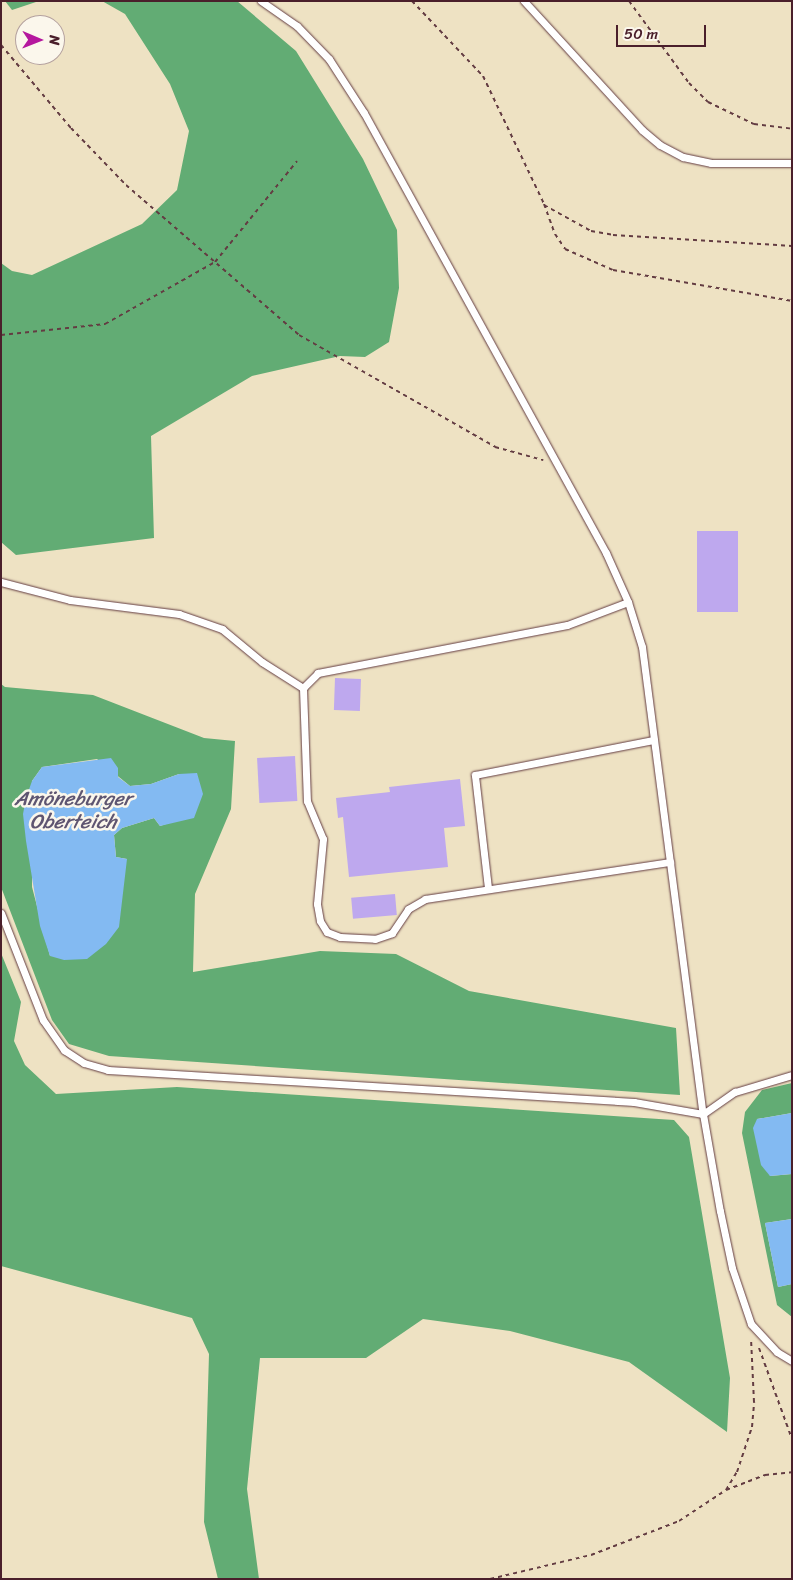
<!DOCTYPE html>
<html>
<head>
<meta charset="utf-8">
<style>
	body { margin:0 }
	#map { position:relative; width:793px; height:1580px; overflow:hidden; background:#eee2c3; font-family:Sriracha,sans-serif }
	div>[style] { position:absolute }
	.forest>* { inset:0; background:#62ac74 }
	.water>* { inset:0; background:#83baf2 }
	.building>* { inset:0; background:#bea8ee; transform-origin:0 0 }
	.path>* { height:2px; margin-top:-1px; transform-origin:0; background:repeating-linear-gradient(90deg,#633c42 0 4px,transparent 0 8px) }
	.roads { filter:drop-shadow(0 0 1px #633c42) drop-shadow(0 0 1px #633c42) }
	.service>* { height:7px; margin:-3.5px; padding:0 3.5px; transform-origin:3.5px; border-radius:3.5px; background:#fff }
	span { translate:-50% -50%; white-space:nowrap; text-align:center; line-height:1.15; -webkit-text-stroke:5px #fbf7ec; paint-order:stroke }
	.water-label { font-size:20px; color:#5e5571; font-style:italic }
	.frame { position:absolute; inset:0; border:2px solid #4a1f2b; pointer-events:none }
	.north { position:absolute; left:15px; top:15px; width:50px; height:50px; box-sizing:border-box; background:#fbf7ec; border:1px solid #b4a19f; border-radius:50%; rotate:91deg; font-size:14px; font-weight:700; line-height:20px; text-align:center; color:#4a1f2b }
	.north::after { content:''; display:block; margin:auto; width:18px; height:22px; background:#b5179e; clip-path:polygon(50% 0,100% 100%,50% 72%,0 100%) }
	.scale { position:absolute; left:616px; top:25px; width:90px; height:22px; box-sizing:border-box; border:2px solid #4a1f2b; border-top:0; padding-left:6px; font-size:15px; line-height:18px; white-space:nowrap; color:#4a1f2b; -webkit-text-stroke:4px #fbf7ec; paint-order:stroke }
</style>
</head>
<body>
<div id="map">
	<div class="forest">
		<i style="clip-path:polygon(5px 1px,39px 1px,12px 10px)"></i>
		<i style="clip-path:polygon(102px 1px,237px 1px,296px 51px,363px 159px,397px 230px,399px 288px,389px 342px,365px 357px,340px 356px,252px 376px,151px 436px,154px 538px,16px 555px,1px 542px,1px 263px,12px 271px,32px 275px,142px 224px,177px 190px,189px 131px,170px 84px,125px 14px)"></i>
		<i style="clip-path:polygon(evenodd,1px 684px,5px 687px,93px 695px,204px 738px,235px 741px,231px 809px,195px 894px,193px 972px,320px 951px,396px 954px,469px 991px,676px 1028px,680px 1095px,109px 1056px,69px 1044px,52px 1020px,1px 887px,1px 684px,97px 759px,130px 786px,151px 784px,179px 774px,172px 822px,160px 826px,154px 818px,122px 828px,114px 835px,116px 857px,127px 859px,50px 956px,32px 887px,32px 781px,42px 767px,97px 759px)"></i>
		<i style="clip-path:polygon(1px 953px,21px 1002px,14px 1041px,25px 1065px,56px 1094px,177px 1087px,674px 1120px,689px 1137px,730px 1378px,727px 1432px,629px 1362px,510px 1331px,423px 1319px,366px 1358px,260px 1358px,247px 1489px,259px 1579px,218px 1579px,204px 1522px,209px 1354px,192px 1318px,1px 1266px)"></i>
		<i style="clip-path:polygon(792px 1083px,792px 1113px,757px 1119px,770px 1176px,792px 1174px,792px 1219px,765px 1223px,778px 1287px,792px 1284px,792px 1317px,777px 1305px,742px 1133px,745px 1112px,762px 1090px)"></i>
	</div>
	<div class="water">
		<i style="clip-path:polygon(111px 758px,118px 768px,118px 777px,130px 786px,151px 784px,179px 774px,197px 773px,203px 794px,194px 818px,160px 826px,154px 818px,122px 828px,114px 835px,116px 857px,127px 859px,119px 927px,106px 944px,87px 959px,64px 960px,50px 956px,40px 926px,26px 841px,23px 814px,26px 798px,32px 781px,42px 767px)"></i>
		<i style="clip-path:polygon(792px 1113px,792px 1174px,770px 1176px,761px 1165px,753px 1128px,757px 1119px)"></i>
		<i style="clip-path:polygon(792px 1219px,792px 1284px,778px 1287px,765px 1223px)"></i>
	</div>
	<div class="building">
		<i style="left:697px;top:531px;width:41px;height:81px"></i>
		<i style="left:335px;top:678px;width:26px;height:32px;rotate:2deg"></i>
		<i style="left:295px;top:756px;width:45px;height:38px;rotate:87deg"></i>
		<i style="clip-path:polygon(460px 779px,465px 826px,444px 828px,448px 867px,349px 877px,343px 817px,338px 818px,336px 798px,390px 792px,389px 787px)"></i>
		<i style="left:395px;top:894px;width:21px;height:44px;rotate:85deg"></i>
	</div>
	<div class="path">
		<i style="left:412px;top:1px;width:103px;rotate:46.6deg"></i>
		<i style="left:483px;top:76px;width:142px;rotate:64.5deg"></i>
		<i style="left:544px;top:204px;width:32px;rotate:70deg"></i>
		<i style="left:555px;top:234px;width:18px;rotate:56deg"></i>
		<i style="left:565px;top:249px;width:52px;rotate:23.6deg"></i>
		<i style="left:613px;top:270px;width:182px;rotate:9.8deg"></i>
		<i style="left:629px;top:1px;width:102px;rotate:53.8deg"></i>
		<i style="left:689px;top:83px;width:27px;rotate:45deg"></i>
		<i style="left:708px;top:102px;width:51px;rotate:25.6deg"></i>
		<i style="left:754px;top:124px;width:38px;rotate:7deg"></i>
		<i style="left:1px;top:45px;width:109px;rotate:49.9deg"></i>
		<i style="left:71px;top:128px;width:79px;rotate:46deg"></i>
		<i style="left:126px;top:185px;width:229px;rotate:40.9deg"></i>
		<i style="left:299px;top:335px;width:226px;rotate:29.7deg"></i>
		<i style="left:495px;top:447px;width:50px;rotate:15.2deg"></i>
		<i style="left:544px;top:205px;width:54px;rotate:29deg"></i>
		<i style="left:591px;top:231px;width:22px;rotate:10deg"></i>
		<i style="left:613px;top:235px;width:179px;rotate:3.5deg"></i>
		<i style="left:1px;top:335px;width:105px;rotate:-6deg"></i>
		<i style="left:105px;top:324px;width:126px;rotate:-29.4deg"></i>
		<i style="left:215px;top:262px;width:130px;rotate:-50.9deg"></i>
		<i style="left:759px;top:1348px;width:97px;rotate:70.1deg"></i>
		<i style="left:726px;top:1490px;width:21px;rotate:-59deg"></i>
		<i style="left:737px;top:1472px;width:47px;rotate:-71.6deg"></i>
		<i style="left:752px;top:1427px;width:25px;rotate:-85deg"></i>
		<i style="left:754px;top:1402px;width:63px;rotate:-92.7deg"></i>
		<i style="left:490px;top:1579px;width:104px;rotate:-13.4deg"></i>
		<i style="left:591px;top:1555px;width:94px;rotate:-21.1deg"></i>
		<i style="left:679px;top:1521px;width:56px;rotate:-33.4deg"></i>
		<i style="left:726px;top:1490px;width:42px;rotate:-21deg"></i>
		<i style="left:765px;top:1475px;width:27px;rotate:-6deg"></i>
	</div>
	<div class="roads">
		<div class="service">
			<i style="left:261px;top:1px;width:44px;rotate:34.8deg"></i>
			<i style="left:297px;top:26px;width:46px;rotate:45.9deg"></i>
			<i style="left:329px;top:59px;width:64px;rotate:57.1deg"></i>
			<i style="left:364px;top:113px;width:502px;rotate:61.19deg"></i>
			<i style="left:606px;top:553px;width:54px;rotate:65.8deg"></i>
			<i style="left:628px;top:602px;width:47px;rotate:72.7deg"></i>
			<i style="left:642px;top:647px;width:471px;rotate:82.6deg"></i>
			<i style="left:703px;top:1114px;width:98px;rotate:80.1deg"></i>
			<i style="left:720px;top:1211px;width:58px;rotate:78.1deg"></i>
			<i style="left:732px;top:1268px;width:59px;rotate:71.3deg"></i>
			<i style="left:751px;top:1324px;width:38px;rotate:47deg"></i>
			<i style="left:777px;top:1352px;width:17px;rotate:31deg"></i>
			<i style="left:524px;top:1px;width:175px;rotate:47.5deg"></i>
			<i style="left:642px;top:130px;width:23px;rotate:40deg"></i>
			<i style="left:660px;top:145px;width:26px;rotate:28deg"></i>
			<i style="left:683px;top:157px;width:29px;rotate:12deg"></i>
			<i style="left:711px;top:163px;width:81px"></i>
			<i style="left:1px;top:582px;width:71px;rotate:14.6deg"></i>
			<i style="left:70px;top:600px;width:110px;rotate:7.3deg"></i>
			<i style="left:179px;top:614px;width:46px;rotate:19.2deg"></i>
			<i style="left:222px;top:629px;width:52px;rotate:39.5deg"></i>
			<i style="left:262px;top:662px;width:49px;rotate:32.4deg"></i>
			<i style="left:628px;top:602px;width:65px;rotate:159.3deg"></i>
			<i style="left:567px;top:625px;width:254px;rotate:169.1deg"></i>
			<i style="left:318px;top:673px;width:21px;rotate:135deg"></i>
			<i style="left:303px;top:688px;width:113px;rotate:88deg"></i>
			<i style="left:307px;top:801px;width:41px;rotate:67.2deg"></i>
			<i style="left:323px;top:839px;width:65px;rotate:95.3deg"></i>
			<i style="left:317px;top:904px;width:17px;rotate:80deg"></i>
			<i style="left:320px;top:921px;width:13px;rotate:58deg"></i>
			<i style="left:327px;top:932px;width:14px;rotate:21deg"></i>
			<i style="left:340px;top:937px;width:35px;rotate:3deg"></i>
			<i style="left:375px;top:939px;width:18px;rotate:-19deg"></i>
			<i style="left:392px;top:933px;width:29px;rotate:-56deg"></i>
			<i style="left:408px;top:909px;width:20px;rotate:-30deg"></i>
			<i style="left:425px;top:899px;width:248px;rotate:-8.6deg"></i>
			<i style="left:488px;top:888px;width:114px;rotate:-96.6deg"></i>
			<i style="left:475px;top:775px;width:182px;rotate:-11.1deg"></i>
			<i style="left:1px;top:913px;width:115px;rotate:68.6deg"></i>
			<i style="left:43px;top:1020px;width:37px;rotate:55deg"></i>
			<i style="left:64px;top:1050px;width:24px;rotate:33deg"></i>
			<i style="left:84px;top:1063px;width:25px;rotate:16deg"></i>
			<i style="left:108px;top:1070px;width:527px;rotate:3.48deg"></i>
			<i style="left:634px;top:1102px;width:70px;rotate:9.9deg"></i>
			<i style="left:703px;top:1114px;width:39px;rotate:-35deg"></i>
			<i style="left:735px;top:1092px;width:59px;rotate:-16.6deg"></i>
		</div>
	</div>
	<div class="water-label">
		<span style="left:73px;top:810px">Amöneburger<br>Oberteich</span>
	</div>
	<div class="frame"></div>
	<div class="north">N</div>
	<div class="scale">50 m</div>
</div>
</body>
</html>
